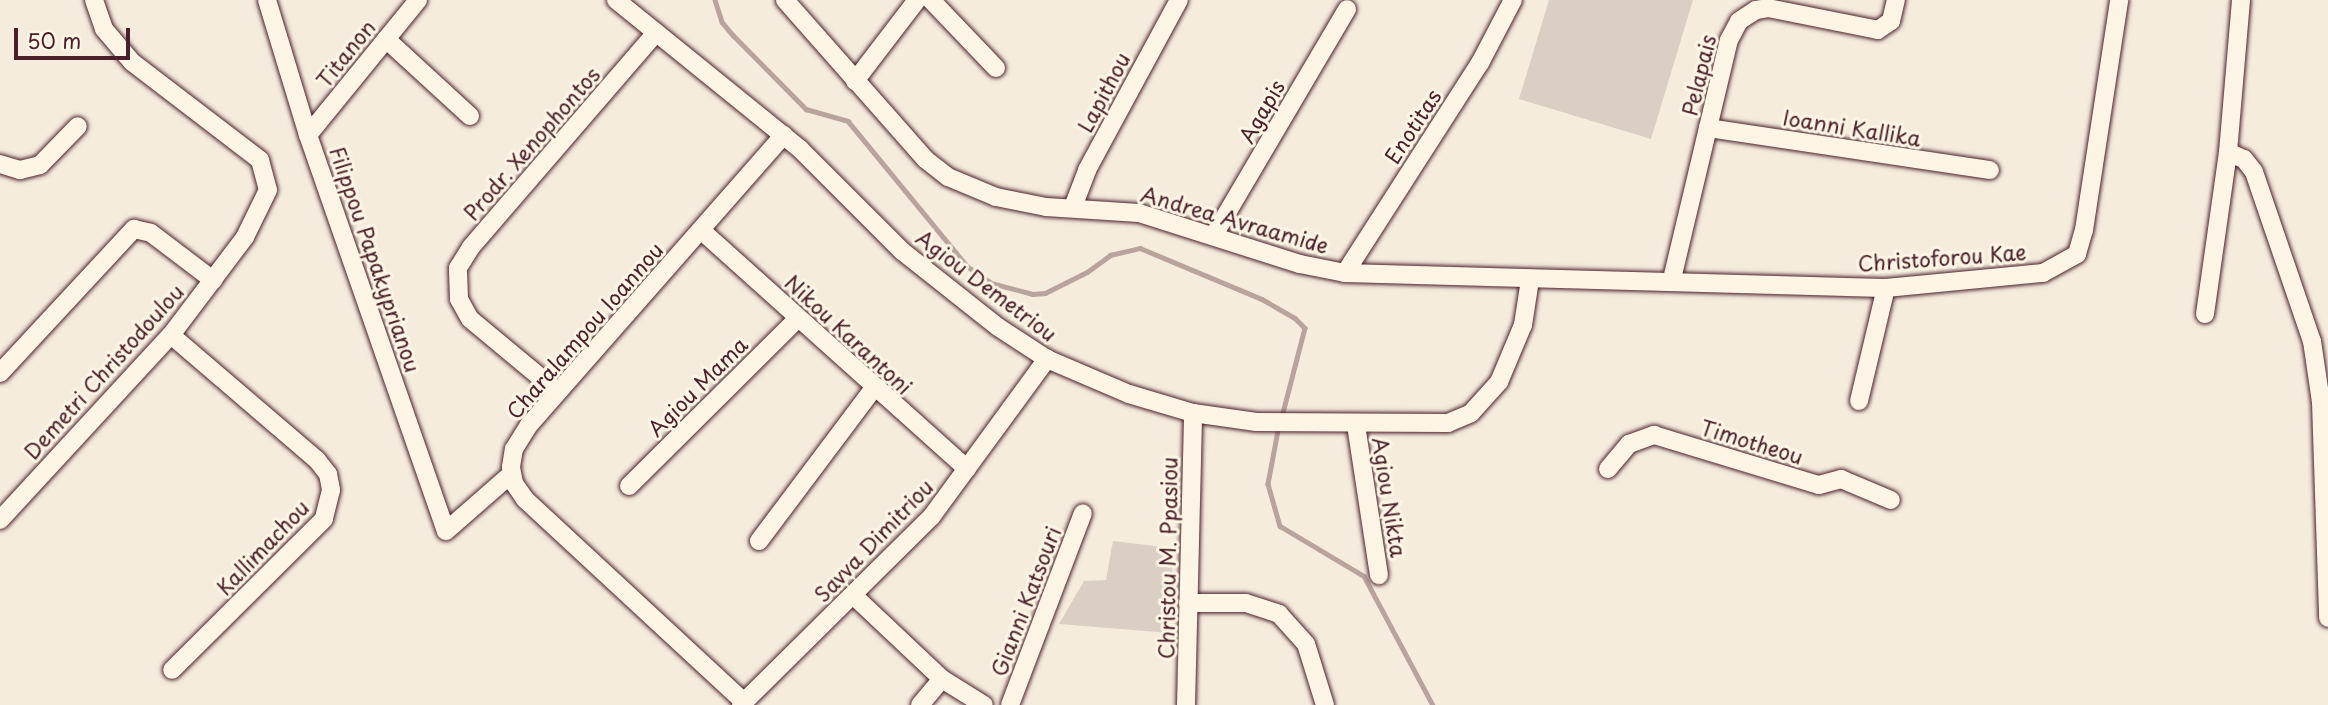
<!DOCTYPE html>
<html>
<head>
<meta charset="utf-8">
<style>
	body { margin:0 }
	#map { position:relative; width:2328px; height:705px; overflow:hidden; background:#f5ecde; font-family:"Playpen Sans",sans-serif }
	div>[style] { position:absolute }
	.green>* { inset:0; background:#dbcec4 }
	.stream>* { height:4.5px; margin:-2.25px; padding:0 2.25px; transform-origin:2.25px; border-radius:2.25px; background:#b8a39e }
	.roads { filter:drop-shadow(0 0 2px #4a1f2b) drop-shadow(0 0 2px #4a1f2b) }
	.minor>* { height:18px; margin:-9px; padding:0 9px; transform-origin:9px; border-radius:9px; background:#fcf5e5 }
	span { translate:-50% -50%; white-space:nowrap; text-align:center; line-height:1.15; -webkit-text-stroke:6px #fcf5e5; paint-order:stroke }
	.street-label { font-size:21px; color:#4a1f2b }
	.scale { position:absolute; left:14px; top:28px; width:116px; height:32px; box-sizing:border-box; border:4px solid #4a1f2b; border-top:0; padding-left:9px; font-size:21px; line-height:24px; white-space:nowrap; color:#4a1f2b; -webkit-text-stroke:5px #fcf5e5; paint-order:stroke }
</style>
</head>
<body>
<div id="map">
	<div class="green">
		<i style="clip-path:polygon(1549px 0,1693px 0,1651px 139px,1519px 99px)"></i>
		<i style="clip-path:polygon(1113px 541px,1173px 548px,1170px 633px,1059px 624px,1084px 581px,1106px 580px)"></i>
	</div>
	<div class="stream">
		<i style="left:715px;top:0;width:23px;rotate:72deg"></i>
		<i style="left:722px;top:22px;width:17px;rotate:50deg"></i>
		<i style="left:733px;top:35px;width:104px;rotate:45.4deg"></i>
		<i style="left:806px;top:109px;width:44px;rotate:15.9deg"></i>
		<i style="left:848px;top:121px;width:188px;rotate:50.6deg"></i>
		<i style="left:967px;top:266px;width:29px;rotate:35deg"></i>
		<i style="left:991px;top:283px;width:43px;rotate:14.7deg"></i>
		<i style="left:1033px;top:294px;width:12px;rotate:-5deg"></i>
		<i style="left:1045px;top:293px;width:47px;rotate:-26.6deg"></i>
		<i style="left:1087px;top:272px;width:29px;rotate:-36deg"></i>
		<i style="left:1110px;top:255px;width:31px;rotate:-13deg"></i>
		<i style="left:1140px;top:248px;width:132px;rotate:22.7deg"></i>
		<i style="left:1262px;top:299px;width:38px;rotate:30deg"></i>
		<i style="left:1295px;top:318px;width:14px;rotate:45deg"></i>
		<i style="left:1305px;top:328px;width:92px;rotate:104.5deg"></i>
		<i style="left:1279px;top:425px;width:60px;rotate:100.6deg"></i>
		<i style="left:1268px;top:484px;width:44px;rotate:74.1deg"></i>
		<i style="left:1280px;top:526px;width:98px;rotate:30.8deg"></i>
		<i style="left:1364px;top:576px;width:146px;rotate:61.9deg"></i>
	</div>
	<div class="roads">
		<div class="minor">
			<i style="left:267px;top:0;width:141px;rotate:73.1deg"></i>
			<i style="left:308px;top:135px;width:419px;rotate:70.8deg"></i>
			<i style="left:446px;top:531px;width:86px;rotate:-41.2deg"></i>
			<i style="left:616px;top:0;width:237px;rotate:39deg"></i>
			<i style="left:800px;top:149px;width:144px;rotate:45deg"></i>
			<i style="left:902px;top:251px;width:122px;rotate:38.4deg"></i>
			<i style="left:998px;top:327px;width:59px;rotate:33.1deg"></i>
			<i style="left:1047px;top:359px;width:89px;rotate:23.1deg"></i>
			<i style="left:1129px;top:394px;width:67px;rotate:16.5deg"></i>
			<i style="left:1193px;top:413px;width:64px;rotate:8.1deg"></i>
			<i style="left:1256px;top:422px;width:192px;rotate:0.3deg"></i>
			<i style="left:1448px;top:423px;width:25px;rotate:-23deg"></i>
			<i style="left:1471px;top:413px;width:42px;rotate:-47.9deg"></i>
			<i style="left:1499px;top:382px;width:62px;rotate:-67.2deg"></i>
			<i style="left:1523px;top:325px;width:46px;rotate:-81.2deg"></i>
			<i style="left:785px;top:0;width:212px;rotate:48.6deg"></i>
			<i style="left:925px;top:159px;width:29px;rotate:38deg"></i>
			<i style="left:948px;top:177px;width:52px;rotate:22.6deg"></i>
			<i style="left:996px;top:197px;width:51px;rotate:11.3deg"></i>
			<i style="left:1046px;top:207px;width:93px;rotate:3.7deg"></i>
			<i style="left:1139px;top:213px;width:169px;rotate:17.6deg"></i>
			<i style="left:1300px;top:264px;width:46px;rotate:11.3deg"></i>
			<i style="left:1345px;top:273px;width:541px;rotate:1.59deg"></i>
			<i style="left:1886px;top:288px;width:158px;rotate:-5.5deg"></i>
			<i style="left:2043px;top:273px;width:39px;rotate:-29deg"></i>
			<i style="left:2077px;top:254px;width:25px;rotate:-74deg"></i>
			<i style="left:2084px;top:230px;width:233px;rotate:-81.3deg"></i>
			<i style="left:931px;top:0;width:94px;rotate:46.3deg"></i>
			<i style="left:386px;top:39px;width:114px;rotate:42.5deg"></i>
			<i style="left:855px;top:81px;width:102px;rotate:-52.6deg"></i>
			<i style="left:1708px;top:128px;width:285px;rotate:8.5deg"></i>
			<i style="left:308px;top:135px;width:174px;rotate:-50.8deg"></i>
			<i style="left:2228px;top:152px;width:17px;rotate:24deg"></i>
			<i style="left:2244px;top:159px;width:16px;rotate:52deg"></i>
			<i style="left:2254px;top:172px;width:179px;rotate:71.1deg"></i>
			<i style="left:2312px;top:341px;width:62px;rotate:81.6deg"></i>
			<i style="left:2321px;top:402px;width:216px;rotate:88.1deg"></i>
			<i style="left:0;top:164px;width:21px;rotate:17deg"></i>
			<i style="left:20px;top:170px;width:21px;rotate:-14deg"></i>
			<i style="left:40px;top:165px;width:54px;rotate:-45.7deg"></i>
			<i style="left:1073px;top:207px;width:40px;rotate:-69deg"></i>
			<i style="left:1087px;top:170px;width:193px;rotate:-61.6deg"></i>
			<i style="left:702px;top:231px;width:356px;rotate:41.9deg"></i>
			<i style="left:1214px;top:235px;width:262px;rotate:-59.5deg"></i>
			<i style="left:1345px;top:273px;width:250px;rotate:-57.3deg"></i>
			<i style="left:1480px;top:63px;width:71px;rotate:-62.4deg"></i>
			<i style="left:1672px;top:279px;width:246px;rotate:-76.6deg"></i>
			<i style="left:1729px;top:40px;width:21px;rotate:-62deg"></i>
			<i style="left:1739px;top:21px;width:20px;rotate:-33deg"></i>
			<i style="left:1756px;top:10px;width:12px;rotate:-9deg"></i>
			<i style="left:1768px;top:8px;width:112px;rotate:11.3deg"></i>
			<i style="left:1878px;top:30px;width:16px;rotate:-35deg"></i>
			<i style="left:1891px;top:21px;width:22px;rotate:-77deg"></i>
			<i style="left:2205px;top:314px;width:164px;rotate:-81.9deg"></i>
			<i style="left:2228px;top:152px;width:153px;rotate:-85.1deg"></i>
			<i style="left:171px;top:335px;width:192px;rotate:40.6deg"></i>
			<i style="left:317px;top:460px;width:18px;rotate:52deg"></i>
			<i style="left:328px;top:474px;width:16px;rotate:79deg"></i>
			<i style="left:331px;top:490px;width:30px;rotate:104deg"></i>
			<i style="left:324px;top:519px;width:214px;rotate:135.2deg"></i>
			<i style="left:0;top:373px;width:197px;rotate:-47.1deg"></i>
			<i style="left:134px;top:229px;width:17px;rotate:13deg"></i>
			<i style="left:151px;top:233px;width:78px;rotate:37.2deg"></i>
			<i style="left:558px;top:392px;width:114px;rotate:-140.3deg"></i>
			<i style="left:470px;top:319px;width:23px;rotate:-119deg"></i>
			<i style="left:459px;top:299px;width:31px;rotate:-92deg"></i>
			<i style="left:458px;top:268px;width:25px;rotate:-58deg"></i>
			<i style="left:471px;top:247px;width:283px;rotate:-49.2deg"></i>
			<i style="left:1859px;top:401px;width:116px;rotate:-76.6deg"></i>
			<i style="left:1356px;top:425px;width:152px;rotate:81.3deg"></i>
			<i style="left:1608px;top:469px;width:33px;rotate:-50deg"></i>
			<i style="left:1629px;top:444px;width:27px;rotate:-20deg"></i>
			<i style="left:1654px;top:435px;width:172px;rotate:16.9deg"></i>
			<i style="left:1819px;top:485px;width:23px;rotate:-15deg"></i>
			<i style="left:1841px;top:479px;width:54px;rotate:22.8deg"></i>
			<i style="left:629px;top:486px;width:238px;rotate:-44.8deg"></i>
			<i style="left:0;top:520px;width:252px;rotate:-47.3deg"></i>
			<i style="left:171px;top:335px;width:123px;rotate:-52.9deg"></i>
			<i style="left:245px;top:237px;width:52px;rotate:-63.9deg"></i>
			<i style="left:268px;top:190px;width:31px;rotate:-105deg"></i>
			<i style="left:260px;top:160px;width:161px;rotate:-142.6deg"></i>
			<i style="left:132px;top:62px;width:43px;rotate:-130.3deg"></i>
			<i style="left:104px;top:29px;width:31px;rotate:-109deg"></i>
			<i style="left:759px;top:541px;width:190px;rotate:-53.1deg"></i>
			<i style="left:854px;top:596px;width:121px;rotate:43.3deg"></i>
			<i style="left:942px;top:679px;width:49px;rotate:31.8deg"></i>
			<i style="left:1188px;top:603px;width:58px"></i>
			<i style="left:1246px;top:603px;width:35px;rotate:18deg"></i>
			<i style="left:1279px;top:614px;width:40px;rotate:48deg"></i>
			<i style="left:1306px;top:644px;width:64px;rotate:72.7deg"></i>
			<i style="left:744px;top:702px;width:299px;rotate:-137.2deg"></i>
			<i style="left:525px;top:499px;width:19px;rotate:-125deg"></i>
			<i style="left:514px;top:483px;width:16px;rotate:-101deg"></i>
			<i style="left:511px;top:467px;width:18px;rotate:-81deg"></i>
			<i style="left:514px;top:449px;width:28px;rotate:-58deg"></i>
			<i style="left:529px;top:425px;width:386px;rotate:-48.7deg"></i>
			<i style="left:741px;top:705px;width:269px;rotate:-44.7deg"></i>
			<i style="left:932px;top:516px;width:195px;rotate:-53.8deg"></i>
			<i style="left:920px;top:705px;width:34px;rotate:-50deg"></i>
			<i style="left:1010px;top:705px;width:205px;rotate:-69.2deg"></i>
			<i style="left:1186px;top:705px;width:292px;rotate:-88.6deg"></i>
		</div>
	</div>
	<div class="street-label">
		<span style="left:345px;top:53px;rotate:-51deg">Titanon</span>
		<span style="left:1698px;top:75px;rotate:-76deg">Pelapais</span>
		<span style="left:1103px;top:92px;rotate:-62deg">Lapithou</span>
		<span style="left:1261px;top:111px;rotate:-60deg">Agapis</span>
		<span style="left:1412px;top:126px;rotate:-57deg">Enotitas</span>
		<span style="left:1852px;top:127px;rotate:9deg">Ioanni Kallika</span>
		<span style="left:531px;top:143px;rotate:-49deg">Prodr. Xenophontos</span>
		<span style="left:1235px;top:219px;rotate:16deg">Andrea Avraamide</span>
		<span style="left:1942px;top:257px;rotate:-4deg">Christoforou Kae</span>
		<span style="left:376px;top:259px;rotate:71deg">Filippou Papakyprianou</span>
		<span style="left:987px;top:285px;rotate:37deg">Agiou Demetriou</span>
		<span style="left:584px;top:330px;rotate:-49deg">Charalampou Ioannou</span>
		<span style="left:849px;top:334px;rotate:43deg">Nikou Karantoni</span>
		<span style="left:103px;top:371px;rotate:-48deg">Demetri Christodoulou</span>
		<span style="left:697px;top:386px;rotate:-45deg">Agiou Mama</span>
		<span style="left:1752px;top:441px;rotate:17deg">Timotheou</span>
		<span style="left:1390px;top:497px;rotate:81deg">Agiou Nikta</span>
		<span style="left:873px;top:540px;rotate:-46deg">Savva Dimitriou</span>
		<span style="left:262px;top:547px;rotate:-46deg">Kallimachou</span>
		<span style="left:1167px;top:558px;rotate:-89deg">Christou M. Ppasiou</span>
		<span style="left:1025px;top:601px;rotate:-69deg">Gianni Katsouri</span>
	</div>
	<div class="scale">50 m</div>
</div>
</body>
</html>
